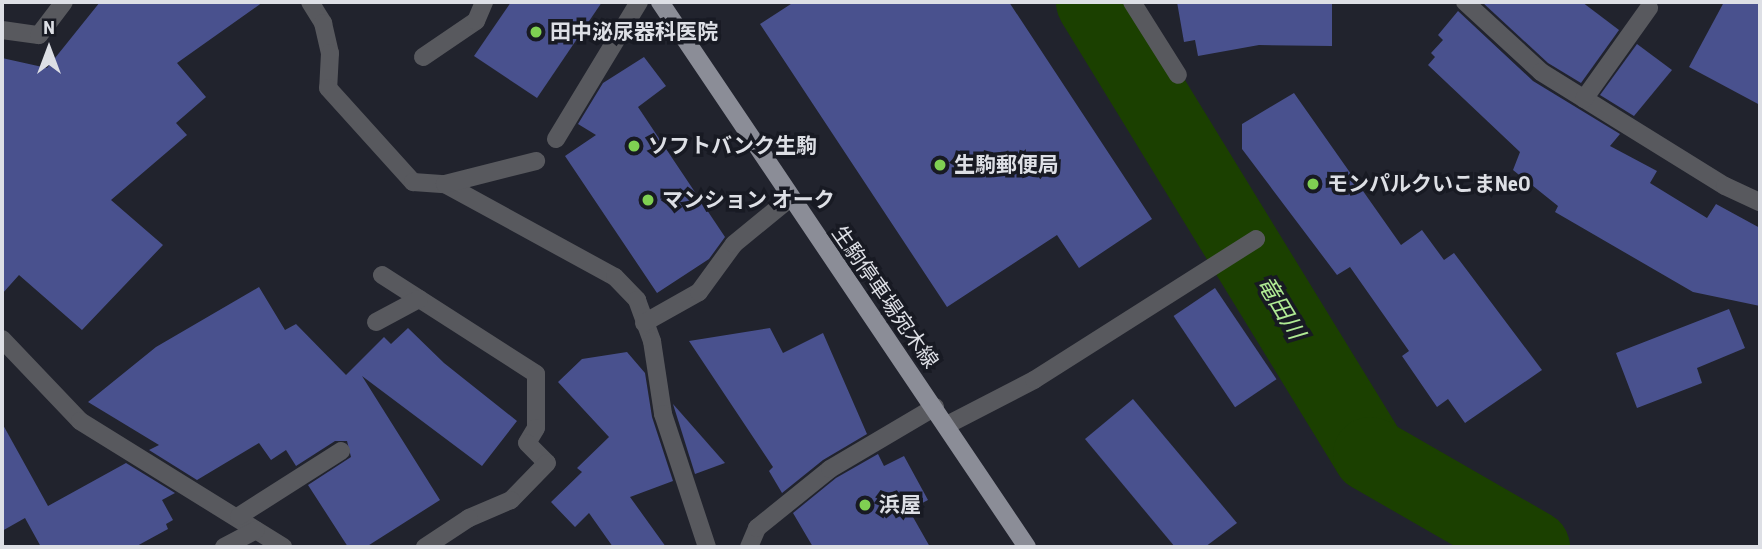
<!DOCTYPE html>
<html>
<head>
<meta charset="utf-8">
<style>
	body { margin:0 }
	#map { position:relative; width:1762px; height:549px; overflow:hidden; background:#21232d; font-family:"Roboto Condensed","Noto Sans JP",sans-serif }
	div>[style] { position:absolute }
	.river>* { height:75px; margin:-37.5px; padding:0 37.5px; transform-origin:37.5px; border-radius:37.5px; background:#1b4000 }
	.building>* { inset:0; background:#49518e; transform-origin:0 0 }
	.minor>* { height:18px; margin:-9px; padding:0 9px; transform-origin:9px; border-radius:9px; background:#58595e }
	.major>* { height:18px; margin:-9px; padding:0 9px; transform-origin:9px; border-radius:9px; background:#8b8d97 }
	.dots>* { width:19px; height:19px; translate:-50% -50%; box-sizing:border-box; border:4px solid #181a23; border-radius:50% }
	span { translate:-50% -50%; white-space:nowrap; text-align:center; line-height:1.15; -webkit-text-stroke:7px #181a23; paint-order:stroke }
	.poi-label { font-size:21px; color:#dddfe5; font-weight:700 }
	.left { translate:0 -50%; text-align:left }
	.street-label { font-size:21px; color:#dddfe5 }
	.water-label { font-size:23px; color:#b0eb94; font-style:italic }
	.frame { position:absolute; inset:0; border:4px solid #dddfe5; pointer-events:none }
	.north { position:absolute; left:14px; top:14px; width:70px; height:70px; -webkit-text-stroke:5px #181a23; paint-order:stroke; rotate:0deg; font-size:19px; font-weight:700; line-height:28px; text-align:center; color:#dddfe5 }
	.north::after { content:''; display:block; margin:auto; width:24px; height:32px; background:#dddfe5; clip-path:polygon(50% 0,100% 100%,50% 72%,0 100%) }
</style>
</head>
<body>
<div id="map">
	<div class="river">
		<i style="left:1093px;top:2px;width:530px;rotate:58.5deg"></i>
		<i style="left:1370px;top:454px;width:187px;rotate:29.9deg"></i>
	</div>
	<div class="building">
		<i style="clip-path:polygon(100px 2px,263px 2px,177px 63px,206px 97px,176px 123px,187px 135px,111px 200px,163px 245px,82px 330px,19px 275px,2px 294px,2px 58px,47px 68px)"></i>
		<i style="clip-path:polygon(511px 2px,602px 2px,537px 98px,474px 56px)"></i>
		<i style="clip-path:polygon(794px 2px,1009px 2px,1152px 219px,1079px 268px,1057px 235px,947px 307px,760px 24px)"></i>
		<i style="clip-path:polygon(1177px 2px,1332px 2px,1332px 46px,1259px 45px,1198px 56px,1195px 40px,1184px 42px)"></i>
		<i style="clip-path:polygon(1482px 2px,1582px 2px,1619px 30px,1581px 83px,1548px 63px)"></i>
		<i style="clip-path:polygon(1724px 2px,1760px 2px,1760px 105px,1689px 67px)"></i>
		<i style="clip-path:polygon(1458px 11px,1533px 81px,1620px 134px,1610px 146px,1657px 171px,1650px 183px,1707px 218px,1716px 204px,1760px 228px,1760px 306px,1693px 292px,1555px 212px,1558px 206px,1513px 170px,1520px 152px,1428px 65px,1435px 57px,1431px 53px,1443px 40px,1438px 35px)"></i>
		<i style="clip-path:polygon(1637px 44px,1672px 70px,1634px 116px,1600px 95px)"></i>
		<i style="clip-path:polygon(644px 57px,666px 86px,638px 107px,725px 237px,709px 259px,657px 293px,565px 156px,596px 135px,578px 124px,603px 83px)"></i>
		<i style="clip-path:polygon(1294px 93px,1401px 245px,1422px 230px,1444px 260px,1454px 253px,1542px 370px,1465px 423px,1448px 399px,1437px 407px,1402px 356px,1409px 351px,1350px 267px,1337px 275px,1242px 149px,1242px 124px)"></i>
		<i style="clip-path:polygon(259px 287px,285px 330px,296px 324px,346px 375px,384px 337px,391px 344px,408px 328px,444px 363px,517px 421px,482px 466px,362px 376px,440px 500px,366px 547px,348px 547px,308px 485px,351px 457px,347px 441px,335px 441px,296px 466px,286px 450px,271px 460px,259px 443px,197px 480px,149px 450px,159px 445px,88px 402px,156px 347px)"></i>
		<i style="left:1215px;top:288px;width:110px;height:50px;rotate:56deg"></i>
		<i style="clip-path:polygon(1729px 309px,1745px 348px,1697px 368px,1702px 383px,1637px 408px,1616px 353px)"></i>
		<i style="clip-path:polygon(770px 328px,783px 353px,823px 333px,867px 434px,823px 460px,782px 493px,769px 471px,773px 467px,689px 341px)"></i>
		<i style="clip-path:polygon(627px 352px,645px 373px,652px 417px,673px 481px,630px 497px,666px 547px,613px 547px,589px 513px,575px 527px,551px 502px,582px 472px,577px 468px,609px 437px,558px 382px,582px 359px)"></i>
		<i style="clip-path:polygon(1133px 399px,1237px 523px,1205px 547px,1175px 547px,1085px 439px)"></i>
		<i style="clip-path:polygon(673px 404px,725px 463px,695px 474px)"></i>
		<i style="clip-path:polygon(2px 423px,48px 506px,126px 463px,175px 493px,162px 500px,173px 520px,166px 524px,168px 529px,135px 547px,41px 547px,25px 518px,2px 531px)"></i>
		<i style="clip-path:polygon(878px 454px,884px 466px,904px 456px,928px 500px,909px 510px,930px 547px,813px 547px,793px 513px,836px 478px)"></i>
	</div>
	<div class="minor">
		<i style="left:310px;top:2px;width:25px;rotate:58deg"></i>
		<i style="left:323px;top:23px;width:31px;rotate:77deg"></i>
		<i style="left:330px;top:53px;width:35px;rotate:93deg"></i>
		<i style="left:328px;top:88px;width:127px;rotate:47.9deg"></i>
		<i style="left:413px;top:182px;width:32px;rotate:4deg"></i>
		<i style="left:445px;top:184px;width:194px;rotate:28.7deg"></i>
		<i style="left:615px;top:277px;width:32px;rotate:46deg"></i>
		<i style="left:637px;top:300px;width:44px;rotate:69.9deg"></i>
		<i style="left:652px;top:341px;width:74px;rotate:81.4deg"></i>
		<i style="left:663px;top:414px;width:140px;rotate:71.7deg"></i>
		<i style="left:1132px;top:2px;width:86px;rotate:57.8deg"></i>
		<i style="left:1465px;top:2px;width:103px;rotate:42.6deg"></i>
		<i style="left:1541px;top:72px;width:216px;rotate:31.8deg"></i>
		<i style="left:1725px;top:186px;width:38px;rotate:25deg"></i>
		<i style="left:2px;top:30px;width:37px;rotate:8deg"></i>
		<i style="left:39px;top:35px;width:41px;rotate:-52.9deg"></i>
		<i style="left:423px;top:57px;width:64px;rotate:-34.2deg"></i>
		<i style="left:476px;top:21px;width:21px;rotate:-67deg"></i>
		<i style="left:1584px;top:99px;width:112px;rotate:-54.5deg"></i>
		<i style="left:556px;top:139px;width:160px;rotate:-58.8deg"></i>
		<i style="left:445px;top:184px;width:94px;rotate:-14.2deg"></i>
		<i style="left:382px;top:275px;width:183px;rotate:32.7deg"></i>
		<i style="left:536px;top:374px;width:54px;rotate:90deg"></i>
		<i style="left:536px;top:428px;width:17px;rotate:121deg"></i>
		<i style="left:527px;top:443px;width:28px;rotate:45deg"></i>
		<i style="left:547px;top:463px;width:52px;rotate:134.2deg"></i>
		<i style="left:511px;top:500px;width:46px;rotate:156.8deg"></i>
		<i style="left:469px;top:518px;width:53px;rotate:146.6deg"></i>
		<i style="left:376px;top:322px;width:49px;rotate:-28.1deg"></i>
		<i style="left:644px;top:323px;width:63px;rotate:-29.4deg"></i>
		<i style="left:699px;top:292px;width:59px;rotate:-53.9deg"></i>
		<i style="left:734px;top:244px;width:71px;rotate:-39.3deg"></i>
		<i style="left:2px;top:339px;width:113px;rotate:46.4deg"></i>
		<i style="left:80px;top:421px;width:239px;rotate:31.8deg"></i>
		<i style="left:947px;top:425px;width:98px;rotate:-27.3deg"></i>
		<i style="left:1034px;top:380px;width:263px;rotate:-32.4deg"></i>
		<i style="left:239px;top:516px;width:121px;rotate:-32.5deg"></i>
		<i style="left:224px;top:547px;width:36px;rotate:-28deg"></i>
		<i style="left:749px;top:547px;width:21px;rotate:-67deg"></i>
		<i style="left:757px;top:528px;width:94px;rotate:-38.9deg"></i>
		<i style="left:830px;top:469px;width:122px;rotate:-30.6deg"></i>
	</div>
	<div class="major">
		<i style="left:660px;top:2px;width:657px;rotate:56.04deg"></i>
	</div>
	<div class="dots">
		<i style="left:536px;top:32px;background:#7fd052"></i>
		<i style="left:634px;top:146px;background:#7fd052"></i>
		<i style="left:940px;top:165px;background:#7fd052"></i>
		<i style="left:1313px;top:184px;background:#7fd052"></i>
		<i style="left:648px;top:200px;background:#7fd052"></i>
		<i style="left:865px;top:505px;background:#7fd052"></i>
	</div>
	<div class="poi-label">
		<span class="left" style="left:550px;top:32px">田中泌尿器科医院</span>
		<span class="left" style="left:648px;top:146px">ソフトバンク生駒</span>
		<span class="left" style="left:954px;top:165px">生駒郵便局</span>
		<span class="left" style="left:1327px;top:184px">モンパルクいこまNeO</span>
		<span class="left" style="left:662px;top:200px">マンション オーク</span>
		<span class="left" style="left:879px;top:505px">浜屋</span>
	</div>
	<div class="street-label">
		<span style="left:885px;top:297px;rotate:55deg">生駒停車場宛木線</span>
	</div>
	<div class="water-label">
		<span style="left:1280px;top:308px;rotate:59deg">竜田川</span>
	</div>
	<div class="frame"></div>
	<div class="north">N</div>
</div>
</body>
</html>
